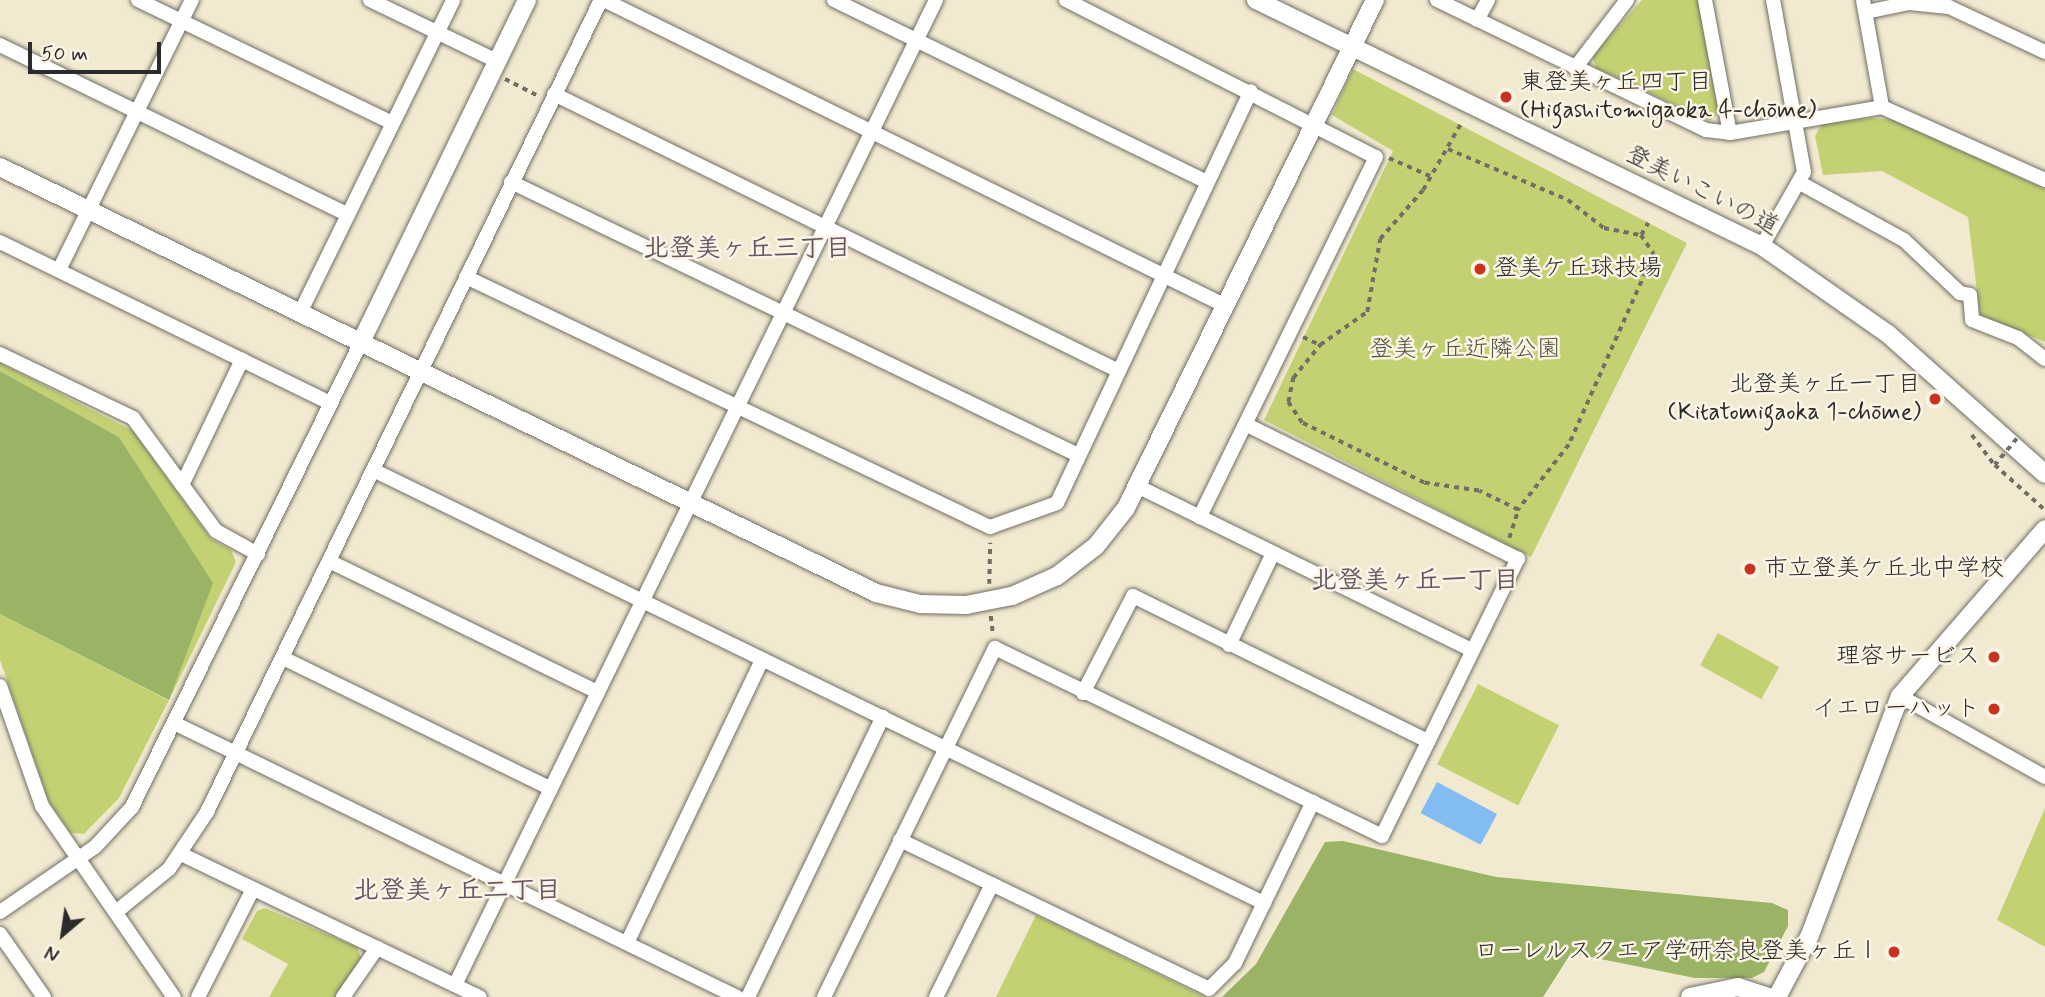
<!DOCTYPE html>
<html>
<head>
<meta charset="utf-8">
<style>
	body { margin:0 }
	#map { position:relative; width:2045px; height:997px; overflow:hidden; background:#f1ead0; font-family:Mynerve,"Klee One",sans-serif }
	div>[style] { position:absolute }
	.green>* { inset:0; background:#c3d173; transform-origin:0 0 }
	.forest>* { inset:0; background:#9ab365 }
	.water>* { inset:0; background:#83bbf3; transform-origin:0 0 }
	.path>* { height:3.5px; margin-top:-1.75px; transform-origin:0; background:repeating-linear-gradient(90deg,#706e65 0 5px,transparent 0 10px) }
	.roads { filter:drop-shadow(0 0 2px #706e65) drop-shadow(0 0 2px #706e65) }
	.minor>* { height:14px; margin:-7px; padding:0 7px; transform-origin:7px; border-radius:7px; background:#fff }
	.tertiary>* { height:18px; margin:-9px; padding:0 9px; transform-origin:9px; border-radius:9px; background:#fff }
	.path-bridge>* { height:3.5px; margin-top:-1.75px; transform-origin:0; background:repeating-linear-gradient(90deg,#706e65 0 5px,transparent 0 10px) }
	.dots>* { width:19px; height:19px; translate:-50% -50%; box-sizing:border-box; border:4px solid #fcf5e5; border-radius:50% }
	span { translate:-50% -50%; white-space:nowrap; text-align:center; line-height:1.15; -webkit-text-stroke:5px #fcf5e5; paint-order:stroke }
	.poi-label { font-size:24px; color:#2b2b2b }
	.left { translate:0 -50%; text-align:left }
	.right { translate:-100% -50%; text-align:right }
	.street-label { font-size:24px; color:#2b2b2b }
	.park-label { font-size:24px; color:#51543d }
	.neighbourhood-label { font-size:26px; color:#665665; font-weight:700 }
	.north { position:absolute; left:28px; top:899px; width:70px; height:70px; -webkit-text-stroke:5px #fcf5e5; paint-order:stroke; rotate:209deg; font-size:19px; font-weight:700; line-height:28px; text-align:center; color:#2b2b2b }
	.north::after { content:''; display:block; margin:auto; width:24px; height:32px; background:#2b2b2b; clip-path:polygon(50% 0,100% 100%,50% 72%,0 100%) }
	.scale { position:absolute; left:28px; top:42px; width:133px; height:32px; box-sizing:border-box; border:4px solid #2b2b2b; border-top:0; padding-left:9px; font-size:21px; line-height:24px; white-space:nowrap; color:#2b2b2b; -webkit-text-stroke:5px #fcf5e5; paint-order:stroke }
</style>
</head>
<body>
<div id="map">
	<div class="green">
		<i style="clip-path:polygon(1642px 0,1699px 0,1720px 112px,1710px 121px,1596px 68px,1592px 56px)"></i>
		<i style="clip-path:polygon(1353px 69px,1687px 243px,1531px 557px,1264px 420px,1393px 151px,1332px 115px)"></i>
		<i style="clip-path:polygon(1871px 118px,1894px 120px,2045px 189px,2045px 342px,1980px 316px,1968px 217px,1882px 171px,1823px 175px,1815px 136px,1822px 124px)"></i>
		<i style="clip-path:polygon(0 363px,133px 431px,211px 539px,231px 550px,236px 562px,169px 700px,119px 798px,84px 834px,71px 833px,49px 802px,0 660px,0 614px,168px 700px,212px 583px,119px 437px,0 371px)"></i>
		<i style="left:1718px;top:633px;width:70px;height:37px;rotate:29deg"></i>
		<i style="left:1478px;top:684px;width:91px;height:90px;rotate:27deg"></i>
		<i style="clip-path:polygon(2045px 808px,2045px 947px,1997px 920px)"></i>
		<i style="clip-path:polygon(265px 908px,357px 947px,362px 960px,335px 997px,269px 997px,288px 964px,242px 939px,257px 911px)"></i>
		<i style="clip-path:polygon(1036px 915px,1205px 997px,996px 997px)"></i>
	</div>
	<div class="forest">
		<i style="clip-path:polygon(0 371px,119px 437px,213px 583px,169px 700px,0 614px)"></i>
		<i style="clip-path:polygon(1343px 841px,1496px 877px,1772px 903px,1788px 910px,1788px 926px,1764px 972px,1752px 978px,1695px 978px,1571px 953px,1543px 997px,1222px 997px,1256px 964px,1325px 842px)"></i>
	</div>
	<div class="water">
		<i style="left:1437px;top:782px;width:68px;height:35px;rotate:28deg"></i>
	</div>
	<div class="path">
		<i style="left:505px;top:79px;width:38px;rotate:27deg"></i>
		<i style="left:1448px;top:149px;width:130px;rotate:23deg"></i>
		<i style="left:1568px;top:200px;width:46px;rotate:37.9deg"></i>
		<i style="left:1604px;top:228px;width:38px;rotate:11deg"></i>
		<i style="left:1641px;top:235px;width:23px;rotate:56deg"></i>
		<i style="left:1654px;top:254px;width:209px;rotate:114deg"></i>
		<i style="left:1569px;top:445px;width:83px;rotate:128.1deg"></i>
		<i style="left:1518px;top:510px;width:43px;rotate:-154deg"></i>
		<i style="left:1479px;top:491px;width:56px;rotate:-171.7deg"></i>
		<i style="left:1424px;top:483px;width:136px;rotate:-153.8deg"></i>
		<i style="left:1302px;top:423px;width:25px;rotate:-124deg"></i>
		<i style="left:1288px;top:402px;width:25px;rotate:-78deg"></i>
		<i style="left:1293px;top:378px;width:43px;rotate:-50.7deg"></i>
		<i style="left:1320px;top:345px;width:57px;rotate:-35.1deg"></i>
		<i style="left:1367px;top:312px;width:74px;rotate:-79.9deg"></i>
		<i style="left:1380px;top:239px;width:65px;rotate:-48.7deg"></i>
		<i style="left:1423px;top:190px;width:75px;rotate:-60.4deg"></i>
		<i style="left:1389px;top:158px;width:47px;rotate:23.8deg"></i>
		<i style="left:1641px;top:235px;width:14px;rotate:-60deg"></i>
		<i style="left:1303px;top:337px;width:19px;rotate:25deg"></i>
		<i style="left:1972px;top:435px;width:38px;rotate:53deg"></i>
		<i style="left:1509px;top:538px;width:29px;rotate:-72deg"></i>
		<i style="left:989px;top:584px;width:41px;rotate:-88.6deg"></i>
		<i style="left:991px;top:616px;width:17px;rotate:83deg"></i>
	</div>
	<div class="roads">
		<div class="minor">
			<i style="left:138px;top:0;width:282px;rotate:25.8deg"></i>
			<i style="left:370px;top:0;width:141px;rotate:25.7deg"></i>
			<i style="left:604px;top:0;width:693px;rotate:26.2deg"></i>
			<i style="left:834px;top:0;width:415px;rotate:26deg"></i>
			<i style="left:1066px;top:0;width:347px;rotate:26.9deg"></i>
			<i style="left:1376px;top:157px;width:401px;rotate:116.1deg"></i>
			<i style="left:1437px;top:0;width:299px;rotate:25.8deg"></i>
			<i style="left:1706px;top:130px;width:24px;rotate:7deg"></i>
			<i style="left:1730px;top:133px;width:154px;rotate:-9.7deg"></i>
			<i style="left:1882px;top:107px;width:179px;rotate:24.1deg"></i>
			<i style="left:1705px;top:0;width:135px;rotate:79.4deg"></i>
			<i style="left:1863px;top:0;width:109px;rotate:79.9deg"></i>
			<i style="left:1866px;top:12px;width:44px;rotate:-11.8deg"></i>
			<i style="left:1909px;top:3px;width:40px;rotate:5.7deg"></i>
			<i style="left:1949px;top:7px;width:106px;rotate:25.1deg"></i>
			<i style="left:1477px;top:20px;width:23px;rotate:-61deg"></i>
			<i style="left:0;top:45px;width:387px;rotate:26deg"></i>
			<i style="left:1575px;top:68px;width:86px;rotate:-52.6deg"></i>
			<i style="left:554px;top:94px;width:629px;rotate:26.12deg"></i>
			<i style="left:511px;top:182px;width:629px;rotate:25.71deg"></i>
			<i style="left:1802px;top:184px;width:116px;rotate:28.8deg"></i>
			<i style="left:1904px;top:240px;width:77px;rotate:43.4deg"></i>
			<i style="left:1960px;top:293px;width:10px;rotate:11deg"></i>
			<i style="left:1970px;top:295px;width:25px;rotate:85deg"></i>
			<i style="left:1972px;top:320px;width:49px;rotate:21.4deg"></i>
			<i style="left:2018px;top:338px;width:34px;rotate:38deg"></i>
			<i style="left:0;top:242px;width:367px;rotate:26deg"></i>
			<i style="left:1762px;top:246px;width:85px;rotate:-60.4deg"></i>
			<i style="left:1804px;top:172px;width:175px;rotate:-100.2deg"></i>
			<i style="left:59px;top:270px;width:301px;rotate:-63.8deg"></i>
			<i style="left:466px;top:277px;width:581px;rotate:25.51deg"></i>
			<i style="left:990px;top:527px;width:71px;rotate:-19.7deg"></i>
			<i style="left:1057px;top:503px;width:455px;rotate:-64.8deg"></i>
			<i style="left:300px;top:313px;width:348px;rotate:-63.9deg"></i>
			<i style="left:0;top:354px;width:148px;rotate:25.7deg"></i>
			<i style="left:133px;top:418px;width:140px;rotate:53.7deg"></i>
			<i style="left:216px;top:531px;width:48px;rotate:28.7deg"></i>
			<i style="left:373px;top:470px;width:991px;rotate:25.92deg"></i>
			<i style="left:182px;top:485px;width:139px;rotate:-64.4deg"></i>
			<i style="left:1139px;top:487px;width:371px;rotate:26.1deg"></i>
			<i style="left:331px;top:562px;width:297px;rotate:26deg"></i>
			<i style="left:1229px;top:645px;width:102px;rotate:-64.4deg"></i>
			<i style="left:283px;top:658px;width:298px;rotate:26deg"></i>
			<i style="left:0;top:686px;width:127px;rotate:70.7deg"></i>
			<i style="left:42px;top:806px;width:232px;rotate:55.4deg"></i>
			<i style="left:1083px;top:693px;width:109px;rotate:-62.7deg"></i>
			<i style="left:1133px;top:596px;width:329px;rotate:26.2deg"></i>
			<i style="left:1900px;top:696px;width:166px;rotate:29.2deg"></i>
			<i style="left:176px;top:724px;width:624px;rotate:25.95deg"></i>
			<i style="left:900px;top:840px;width:343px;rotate:25.7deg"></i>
			<i style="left:1209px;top:989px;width:37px;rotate:-45deg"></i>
			<i style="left:1235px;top:963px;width:179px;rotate:-64.2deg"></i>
			<i style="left:181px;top:854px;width:331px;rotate:25.6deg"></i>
			<i style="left:0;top:912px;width:115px;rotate:-34.4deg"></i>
			<i style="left:95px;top:847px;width:54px;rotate:-47.2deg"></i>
			<i style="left:132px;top:807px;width:518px;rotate:-63.78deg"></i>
			<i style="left:116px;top:912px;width:68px;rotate:-39.1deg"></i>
			<i style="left:169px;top:869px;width:69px;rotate:-56.3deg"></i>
			<i style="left:207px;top:812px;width:903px;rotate:-64.12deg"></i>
			<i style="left:0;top:934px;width:77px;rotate:55.1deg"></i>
			<i style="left:627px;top:943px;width:314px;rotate:-64.5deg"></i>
			<i style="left:455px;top:985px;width:1096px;rotate:-63.97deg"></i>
			<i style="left:198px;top:997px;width:121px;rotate:-63deg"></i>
			<i style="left:343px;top:997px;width:60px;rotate:-55.2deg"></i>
			<i style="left:748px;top:997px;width:311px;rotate:-64.3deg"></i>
			<i style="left:824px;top:997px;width:389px;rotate:-63.9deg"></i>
			<i style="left:995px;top:648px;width:430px;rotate:25.9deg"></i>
			<i style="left:1382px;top:836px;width:309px;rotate:-63.9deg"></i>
			<i style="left:1518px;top:559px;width:302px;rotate:-153.7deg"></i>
			<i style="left:936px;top:997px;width:126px;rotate:-63.6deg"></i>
		</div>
		<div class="tertiary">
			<i style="left:1256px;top:0;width:563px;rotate:25.93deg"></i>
			<i style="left:1762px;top:246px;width:154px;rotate:34.9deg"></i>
			<i style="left:1888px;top:334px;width:210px;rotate:41.7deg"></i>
			<i style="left:0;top:167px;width:974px;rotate:25.93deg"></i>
			<i style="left:876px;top:593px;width:45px;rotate:14deg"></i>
			<i style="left:920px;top:604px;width:46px;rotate:1.2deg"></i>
			<i style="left:966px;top:605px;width:47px;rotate:-11.1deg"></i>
			<i style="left:1012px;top:596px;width:49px;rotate:-24deg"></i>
			<i style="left:1057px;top:576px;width:49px;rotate:-37.6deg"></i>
			<i style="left:1096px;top:546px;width:48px;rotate:-51.7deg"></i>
			<i style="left:1126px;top:508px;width:566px;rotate:-63.89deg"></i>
			<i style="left:361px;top:342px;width:380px;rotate:-64.1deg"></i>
			<i style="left:1690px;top:997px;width:49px;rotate:-11.8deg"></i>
			<i style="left:1738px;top:987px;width:33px;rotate:18deg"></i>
			<i style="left:1777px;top:997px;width:70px;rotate:-62deg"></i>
			<i style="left:1810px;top:935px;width:255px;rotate:-69.4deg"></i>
			<i style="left:1900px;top:696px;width:221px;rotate:-49deg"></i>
		</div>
	</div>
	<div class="path-bridge">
		<i style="left:2017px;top:439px;width:34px;rotate:130deg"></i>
		<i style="left:1995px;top:465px;width:67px;rotate:42deg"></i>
	</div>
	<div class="dots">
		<i style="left:1506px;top:97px;background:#c8321e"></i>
		<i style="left:1480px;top:269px;background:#c8321e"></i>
		<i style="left:1935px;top:399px;background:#c8321e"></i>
		<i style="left:1750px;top:569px;background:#c8321e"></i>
		<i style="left:1994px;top:657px;background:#c8321e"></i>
		<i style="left:1994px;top:709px;background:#c8321e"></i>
		<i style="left:1894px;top:952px;background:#c8321e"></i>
	</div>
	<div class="poi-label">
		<span class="left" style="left:1520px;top:97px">東登美ヶ丘四丁目<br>(Higashitomigaoka 4-chōme)</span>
		<span class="left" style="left:1494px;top:269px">登美ケ丘球技場</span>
		<span class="right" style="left:1921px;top:399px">北登美ヶ丘一丁目<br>(Kitatomigaoka 1-chōme)</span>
		<span class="left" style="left:1764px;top:569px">市立登美ケ丘北中学校</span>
		<span class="right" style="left:1980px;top:657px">理容サービス</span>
		<span class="right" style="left:1980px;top:709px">イエローハット</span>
		<span class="right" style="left:1880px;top:952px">ローレルスクエア学研奈良登美ヶ丘Ⅰ</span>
	</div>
	<div class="street-label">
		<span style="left:1702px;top:191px;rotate:27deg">登美いこいの道</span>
	</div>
	<div class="park-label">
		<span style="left:1465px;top:350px">登美ヶ丘近隣公園</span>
	</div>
	<div class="neighbourhood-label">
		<span style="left:747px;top:250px">北登美ヶ丘三丁目</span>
		<span style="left:1415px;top:582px">北登美ヶ丘一丁目</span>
		<span style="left:457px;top:892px">北登美ヶ丘二丁目</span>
	</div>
	<div class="north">N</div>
	<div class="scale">50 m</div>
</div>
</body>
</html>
